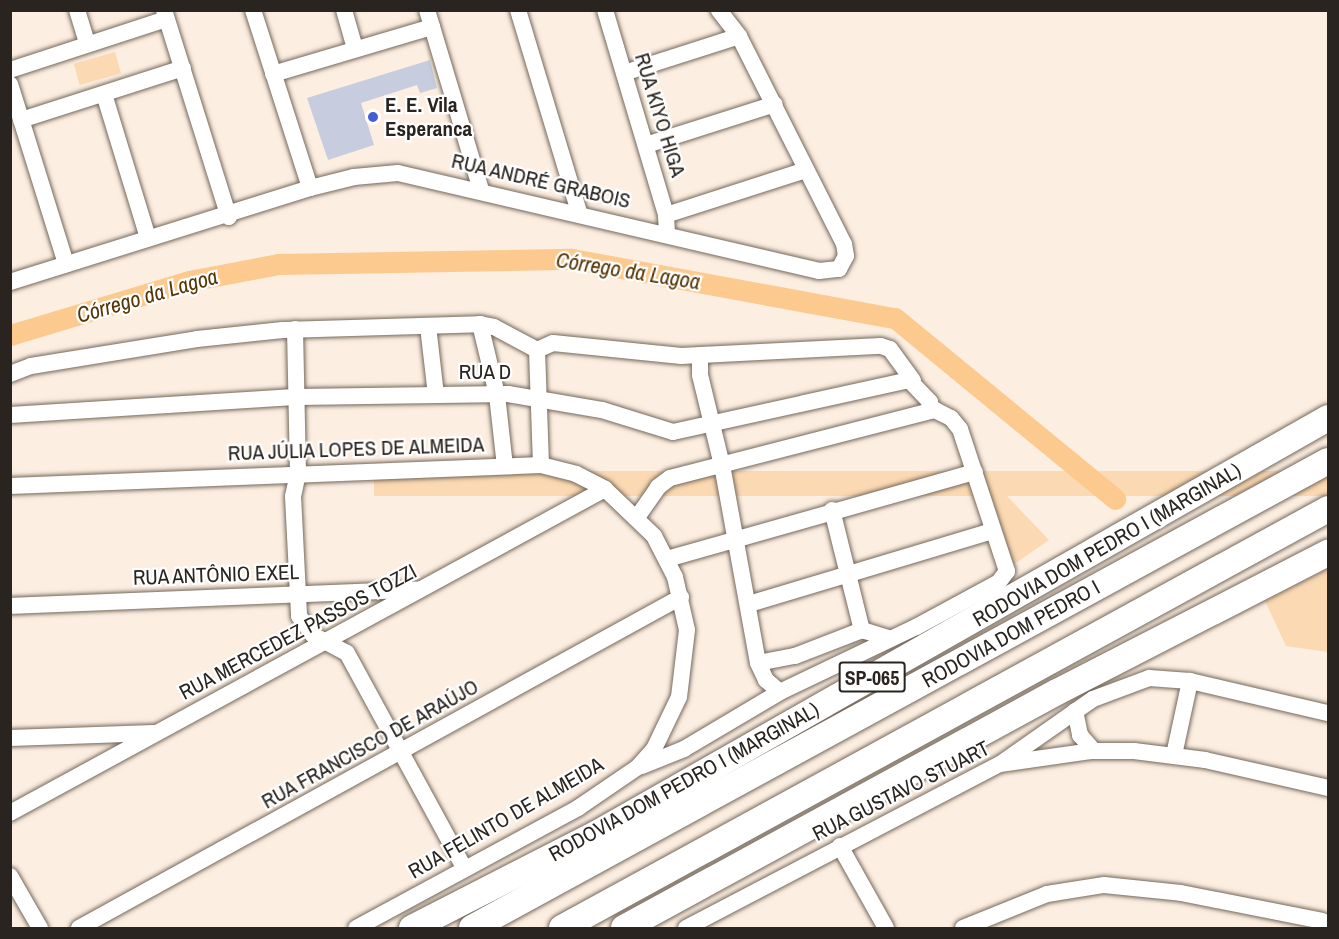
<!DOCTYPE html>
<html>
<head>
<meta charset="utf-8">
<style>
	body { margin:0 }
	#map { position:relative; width:1339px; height:939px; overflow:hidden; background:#fceee0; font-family:"Archivo Narrow",sans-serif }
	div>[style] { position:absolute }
	.green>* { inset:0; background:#fbd9b2; transform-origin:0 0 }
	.river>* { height:21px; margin:-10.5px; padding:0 10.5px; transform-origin:10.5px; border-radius:10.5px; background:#fcc98e }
	.building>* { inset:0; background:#c7cdde }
	.roads { filter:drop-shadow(0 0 2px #74685c) drop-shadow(0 0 2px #74685c) }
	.minor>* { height:16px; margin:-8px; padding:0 8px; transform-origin:8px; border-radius:8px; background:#fff }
	.highway>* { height:26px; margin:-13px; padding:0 13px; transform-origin:13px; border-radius:13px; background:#fff }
	.dots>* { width:16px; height:16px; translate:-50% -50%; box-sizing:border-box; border:3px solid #fff; border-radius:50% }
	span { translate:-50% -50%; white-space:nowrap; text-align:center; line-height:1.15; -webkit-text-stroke:4.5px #fff; paint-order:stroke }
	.shield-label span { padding:2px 4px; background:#fff; border:2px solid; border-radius:4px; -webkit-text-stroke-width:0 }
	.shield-label { font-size:20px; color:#29241f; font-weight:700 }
	.poi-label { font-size:21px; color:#29241f; font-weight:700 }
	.left { translate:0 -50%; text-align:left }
	.street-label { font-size:21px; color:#29241f }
	.water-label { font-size:22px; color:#553504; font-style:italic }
	.frame { position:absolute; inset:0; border:12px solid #29241f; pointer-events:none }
</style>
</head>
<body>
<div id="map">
	<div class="green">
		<i style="left:115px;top:52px;width:22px;height:43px;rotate:74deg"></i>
		<i style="left:1328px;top:471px;width:25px;height:954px;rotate:90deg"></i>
		<i style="clip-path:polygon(985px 473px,1049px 540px,1014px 564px,1006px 558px)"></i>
		<i style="clip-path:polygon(1328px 569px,1328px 652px,1286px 646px,1265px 601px)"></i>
	</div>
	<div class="river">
		<i style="left:10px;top:335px;width:187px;rotate:-16.8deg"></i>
		<i style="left:189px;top:281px;width:91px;rotate:-10.8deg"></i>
		<i style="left:278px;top:264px;width:294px;rotate:-1deg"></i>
		<i style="left:572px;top:259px;width:328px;rotate:10.4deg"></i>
		<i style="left:895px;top:318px;width:285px;rotate:39.4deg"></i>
	</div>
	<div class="building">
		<i style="clip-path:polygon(430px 60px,437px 88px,420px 93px,417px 85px,361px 103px,374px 145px,328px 160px,307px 98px)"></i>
	</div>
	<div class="roads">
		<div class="minor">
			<i style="left:77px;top:10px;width:34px;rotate:73deg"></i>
			<i style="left:164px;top:10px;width:217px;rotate:72.6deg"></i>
			<i style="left:253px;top:10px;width:187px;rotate:72.2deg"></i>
			<i style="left:344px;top:10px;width:40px;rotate:74deg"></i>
			<i style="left:427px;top:10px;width:188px;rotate:73.3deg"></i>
			<i style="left:518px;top:10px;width:211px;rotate:73.2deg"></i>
			<i style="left:605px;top:10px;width:214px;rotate:73.4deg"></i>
			<i style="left:666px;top:215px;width:18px;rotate:87deg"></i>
			<i style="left:10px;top:70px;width:164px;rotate:-18.1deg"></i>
			<i style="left:624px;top:73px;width:121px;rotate:-17.8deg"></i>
			<i style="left:273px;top:74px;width:166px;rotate:-16.5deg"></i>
			<i style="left:10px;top:84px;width:189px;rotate:72.7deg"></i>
			<i style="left:104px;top:94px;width:151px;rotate:73deg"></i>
			<i style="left:21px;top:120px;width:170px;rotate:-17.8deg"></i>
			<i style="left:646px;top:145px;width:135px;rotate:-17.6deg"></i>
			<i style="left:666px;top:215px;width:144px;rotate:-17.8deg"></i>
			<i style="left:10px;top:282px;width:314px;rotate:-17.4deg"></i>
			<i style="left:310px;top:188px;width:45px;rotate:-14deg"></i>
			<i style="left:354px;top:177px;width:44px;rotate:-5.2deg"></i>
			<i style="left:398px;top:173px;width:432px;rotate:13.1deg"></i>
			<i style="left:819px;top:271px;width:20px;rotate:-6deg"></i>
			<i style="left:839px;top:269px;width:15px;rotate:-62deg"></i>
			<i style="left:846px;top:256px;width:12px;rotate:-99deg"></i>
			<i style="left:844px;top:244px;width:233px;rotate:-116.8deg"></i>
			<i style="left:739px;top:36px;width:33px;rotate:-128deg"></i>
			<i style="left:480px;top:324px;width:14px;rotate:12deg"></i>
			<i style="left:494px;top:327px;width:49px;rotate:28.1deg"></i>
			<i style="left:428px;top:326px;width:69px;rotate:83.4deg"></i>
			<i style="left:295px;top:329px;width:144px;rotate:88.8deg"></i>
			<i style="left:298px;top:473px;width:24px;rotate:102deg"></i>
			<i style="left:293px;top:496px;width:120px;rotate:87.1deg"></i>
			<i style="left:299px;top:616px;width:24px;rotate:54deg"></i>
			<i style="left:313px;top:635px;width:38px;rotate:28deg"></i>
			<i style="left:347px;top:653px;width:246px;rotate:61.4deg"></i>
			<i style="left:537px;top:350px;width:17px;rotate:-24deg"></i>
			<i style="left:553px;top:343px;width:129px;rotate:5.8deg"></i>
			<i style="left:681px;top:356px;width:200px;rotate:-2.9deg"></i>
			<i style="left:881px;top:346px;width:9px;rotate:18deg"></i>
			<i style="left:890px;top:349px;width:39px;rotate:54deg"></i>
			<i style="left:537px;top:350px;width:115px;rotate:88deg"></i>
			<i style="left:700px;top:355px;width:20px;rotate:90deg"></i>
			<i style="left:700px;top:375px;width:93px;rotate:76.3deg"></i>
			<i style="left:722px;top:465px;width:201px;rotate:79.7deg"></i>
			<i style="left:758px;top:663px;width:19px;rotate:65deg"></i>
			<i style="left:766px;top:680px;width:18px;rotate:41deg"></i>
			<i style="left:10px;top:374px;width:22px;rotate:-21deg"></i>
			<i style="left:31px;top:366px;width:168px;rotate:-9.2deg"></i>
			<i style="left:197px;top:339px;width:86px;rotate:-6deg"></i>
			<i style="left:283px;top:330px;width:197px;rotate:-1.7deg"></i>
			<i style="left:480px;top:324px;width:73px;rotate:76.5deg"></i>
			<i style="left:497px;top:395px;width:71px;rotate:83.6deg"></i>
			<i style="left:10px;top:415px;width:289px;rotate:-3.6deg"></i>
			<i style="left:298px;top:397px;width:210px;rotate:-0.8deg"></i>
			<i style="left:508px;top:394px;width:95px;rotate:9.7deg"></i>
			<i style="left:602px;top:410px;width:74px;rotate:17.2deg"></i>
			<i style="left:673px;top:432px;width:242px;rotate:-12.4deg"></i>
			<i style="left:909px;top:380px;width:30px;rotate:46deg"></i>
			<i style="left:930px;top:402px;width:9px;rotate:96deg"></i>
			<i style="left:10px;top:486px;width:531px;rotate:-2.26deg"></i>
			<i style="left:541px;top:465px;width:36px;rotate:14deg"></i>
			<i style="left:576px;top:474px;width:33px;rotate:27deg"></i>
			<i style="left:605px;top:489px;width:68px;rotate:43.8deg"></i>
			<i style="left:654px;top:536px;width:46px;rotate:62.9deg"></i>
			<i style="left:675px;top:577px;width:54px;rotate:77.2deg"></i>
			<i style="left:687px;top:630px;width:67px;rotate:96.8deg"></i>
			<i style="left:679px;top:697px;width:58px;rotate:115.7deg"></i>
			<i style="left:654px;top:749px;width:24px;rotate:132deg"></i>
			<i style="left:638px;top:767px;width:73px;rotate:145.7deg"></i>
			<i style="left:578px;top:808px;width:252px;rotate:151.6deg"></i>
			<i style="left:832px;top:510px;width:124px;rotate:76deg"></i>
			<i style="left:638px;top:516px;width:35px;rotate:-55deg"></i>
			<i style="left:658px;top:487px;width:15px;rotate:-37deg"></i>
			<i style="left:670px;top:478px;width:274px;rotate:-14.4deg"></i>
			<i style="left:935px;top:410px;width:18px;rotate:27deg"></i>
			<i style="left:951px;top:418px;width:14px;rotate:51deg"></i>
			<i style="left:960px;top:429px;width:150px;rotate:71.7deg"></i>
			<i style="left:1007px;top:571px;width:14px;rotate:126deg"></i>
			<i style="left:999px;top:582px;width:94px;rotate:151.5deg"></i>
			<i style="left:916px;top:627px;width:151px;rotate:154.5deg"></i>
			<i style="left:780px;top:692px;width:112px;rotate:149.3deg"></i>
			<i style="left:684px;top:749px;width:45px;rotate:158deg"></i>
			<i style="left:667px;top:559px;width:320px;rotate:-15.8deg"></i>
			<i style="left:749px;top:604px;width:254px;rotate:-16.7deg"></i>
			<i style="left:10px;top:606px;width:407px;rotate:-2.3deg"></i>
			<i style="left:758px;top:663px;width:38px;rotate:-11deg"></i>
			<i style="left:795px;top:656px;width:72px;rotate:-21.2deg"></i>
			<i style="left:862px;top:630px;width:27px;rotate:17deg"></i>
			<i style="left:1075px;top:711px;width:25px;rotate:78deg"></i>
			<i style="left:1080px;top:735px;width:21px;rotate:49deg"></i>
			<i style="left:10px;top:738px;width:144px;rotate:-2deg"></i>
			<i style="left:1174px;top:755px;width:76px;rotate:-77.8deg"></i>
			<i style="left:1003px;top:762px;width:110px;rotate:-35deg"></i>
			<i style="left:1093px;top:699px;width:60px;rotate:-20.6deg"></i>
			<i style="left:1149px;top:678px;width:41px;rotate:4.2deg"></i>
			<i style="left:1190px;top:681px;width:142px;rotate:13.1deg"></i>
			<i style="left:10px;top:813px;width:677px;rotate:-28.57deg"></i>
			<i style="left:840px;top:846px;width:94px;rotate:60.7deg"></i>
			<i style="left:10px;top:876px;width:60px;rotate:60deg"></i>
			<i style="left:79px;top:928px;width:687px;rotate:-28.8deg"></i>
			<i style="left:686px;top:928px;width:354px;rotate:-27.6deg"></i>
			<i style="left:1000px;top:764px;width:92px;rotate:-8.1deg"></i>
			<i style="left:1091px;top:751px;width:43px"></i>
			<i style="left:1134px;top:751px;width:72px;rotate:7.2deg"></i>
			<i style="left:1205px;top:760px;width:126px;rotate:12.8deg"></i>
			<i style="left:963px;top:928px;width:91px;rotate:-22deg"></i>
			<i style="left:1047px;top:894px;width:58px;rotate:-9deg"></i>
			<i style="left:1104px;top:885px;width:77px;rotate:5.9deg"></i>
			<i style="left:1181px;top:893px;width:144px;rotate:11.2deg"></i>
		</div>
		<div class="highway">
			<i style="left:412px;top:928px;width:207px;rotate:-27.1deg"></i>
			<i style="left:596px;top:834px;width:842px;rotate:-29.61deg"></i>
			<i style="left:472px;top:928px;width:975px;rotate:-28.62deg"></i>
			<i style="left:562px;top:928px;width:873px;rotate:-28.68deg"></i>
			<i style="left:624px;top:928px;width:493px;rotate:-28.6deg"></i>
			<i style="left:1057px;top:692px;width:305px;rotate:-27.2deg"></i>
		</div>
	</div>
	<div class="dots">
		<i style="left:373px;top:117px;background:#455dd1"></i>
	</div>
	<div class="shield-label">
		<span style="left:872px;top:677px">SP-065</span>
	</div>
	<div class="poi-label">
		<span class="left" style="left:385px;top:117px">E. E. Vila<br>Esperanca</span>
	</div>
	<div class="street-label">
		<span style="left:660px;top:115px;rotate:73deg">RUA KIYO HIGA</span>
		<span style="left:541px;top:181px;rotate:13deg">RUA ANDRÉ GRABOIS</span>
		<span style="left:485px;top:372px">RUA D</span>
		<span style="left:356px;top:449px;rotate:-2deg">RUA JÚLIA LOPES DE ALMEIDA</span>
		<span style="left:1107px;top:545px;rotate:-30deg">RODOVIA DOM PEDRO I (MARGINAL)</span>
		<span style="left:216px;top:575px;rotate:-2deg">RUA ANTÔNIO EXEL</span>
		<span style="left:298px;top:632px;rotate:-28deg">RUA MERCEDEZ PASSOS TOZZI</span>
		<span style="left:1011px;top:634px;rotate:-29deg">RODOVIA DOM PEDRO I</span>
		<span style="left:370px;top:744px;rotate:-29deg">RUA FRANCISCO DE ARAÚJO</span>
		<span style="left:684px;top:782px;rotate:-29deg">RODOVIA DOM PEDRO I (MARGINAL)</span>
		<span style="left:901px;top:791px;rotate:-27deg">RUA GUSTAVO STUART</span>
		<span style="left:506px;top:818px;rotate:-30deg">RUA FELINTO DE ALMEIDA</span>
	</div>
	<div class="water-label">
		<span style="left:628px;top:271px;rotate:9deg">Córrego da Lagoa</span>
		<span style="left:147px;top:296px;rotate:-16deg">Córrego da Lagoa</span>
	</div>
	<div class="frame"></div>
</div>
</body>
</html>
